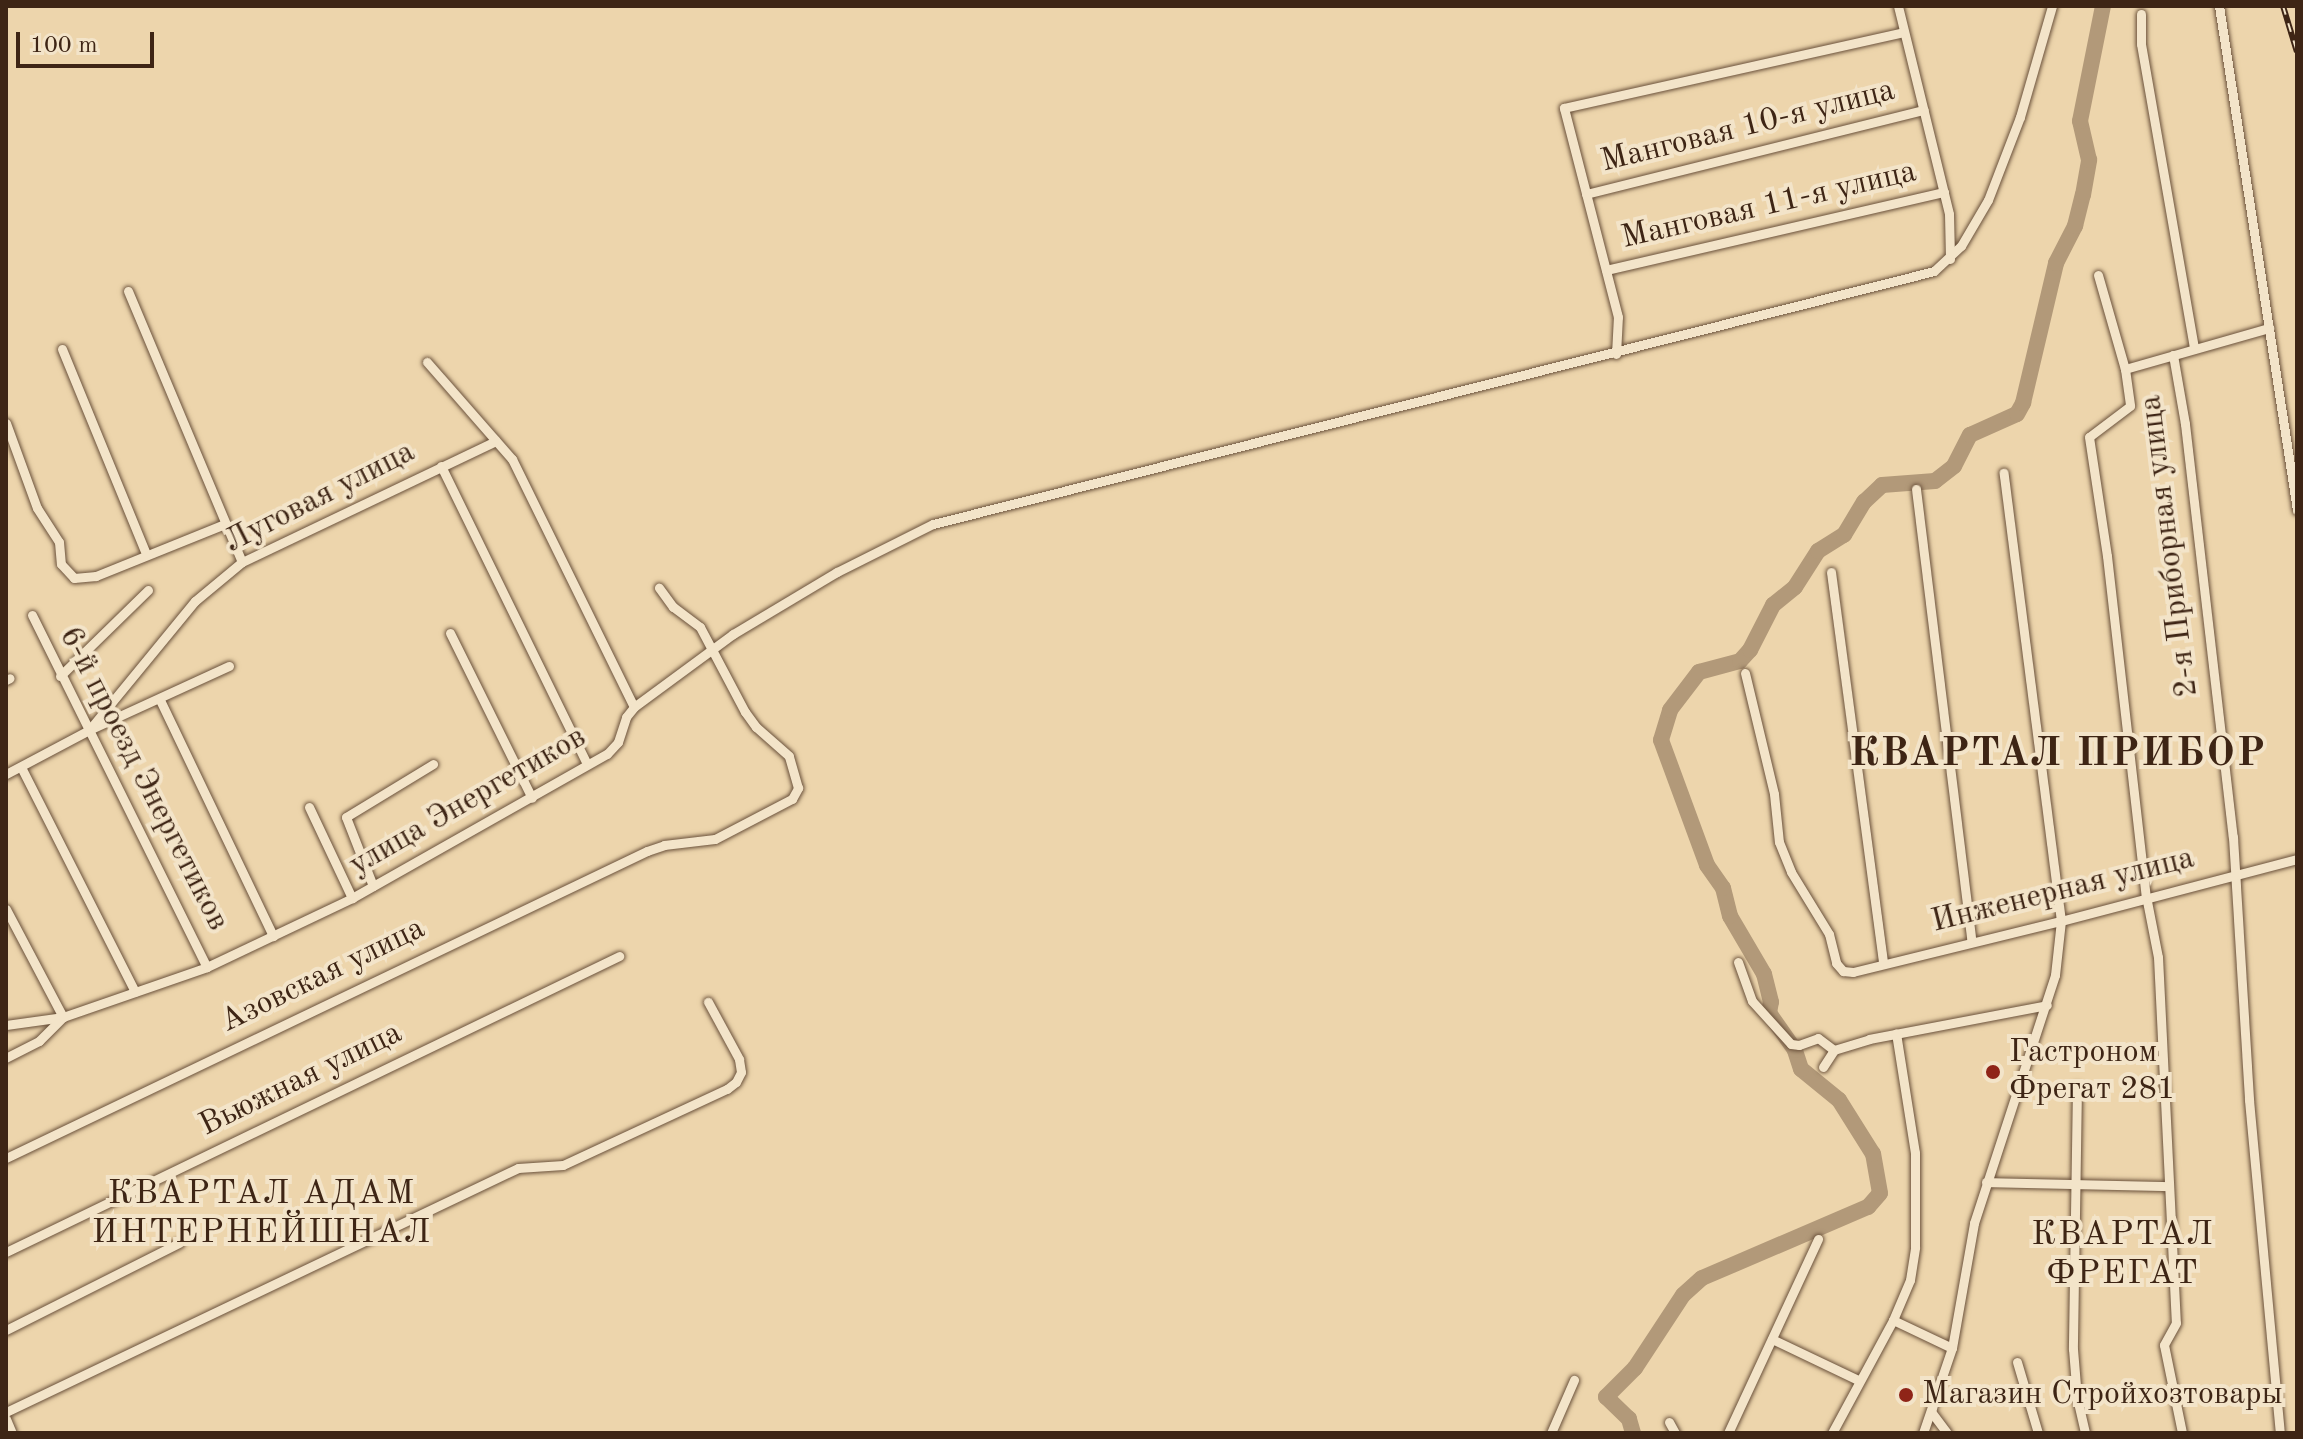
<!DOCTYPE html>
<html>
<head>
<meta charset="utf-8">
<style>
	body { margin:0 }
	#map { position:relative; width:2303px; height:1439px; overflow:hidden; background:#edd5ac; font-family:"Old Standard TT",serif }
	div>[style] { position:absolute }
	.river>* { height:16px; margin:-8px; padding:0 8px; transform-origin:8px; border-radius:8px; background:#b29979 }
	.roads { filter:drop-shadow(0 0 2px #6a513b) drop-shadow(0 0 2px #6a513b) }
	.minor>* { height:9px; margin:-4.5px; padding:0 4.5px; transform-origin:4.5px; border-radius:4.5px; background:#f3e4c9 }
	.rail>* { height:6px; margin-top:-3px; transform-origin:0; background:repeating-linear-gradient(90deg,#f3e4c9 0 9px,#3e2515 0 18px); box-sizing:border-box; border-block:2px solid #3e2515 }
	.dots>* { width:22px; height:22px; translate:-50% -50%; box-sizing:border-box; border:4px solid #f3e4c9; border-radius:50% }
	span { translate:-50% -50%; white-space:nowrap; text-align:center; line-height:1.15; -webkit-text-stroke:8px #f3e4c9; paint-order:stroke }
	.street-label { font-size:32px; color:#3e2515 }
	.poi-label { font-size:32px; color:#3e2515 }
	.left { translate:0 -50%; text-align:left }
	.neighbourhood-label { font-size:34px; color:#3e2515; letter-spacing:2px }
	.district-label { font-size:40px; color:#3e2515; font-weight:700; letter-spacing:2px }
	.frame { position:absolute; inset:0; border:8px solid #3e2515; pointer-events:none }
	.scale { position:absolute; left:16px; top:32px; width:138px; height:36px; box-sizing:border-box; border:4px solid #3e2515; border-top:0; padding-left:10px; font-size:24px; line-height:28px; white-space:nowrap; color:#3e2515; -webkit-text-stroke:6px #f3e4c9; paint-order:stroke }
</style>
</head>
<body>
<div id="map">
	<div class="river">
		<i style="left:1633px;top:1433px;width:15px;rotate:-106deg"></i>
		<i style="left:1629px;top:1419px;width:32px;rotate:-136deg"></i>
		<i style="left:1606px;top:1397px;width:41px;rotate:-45deg"></i>
		<i style="left:1635px;top:1368px;width:87px;rotate:-56.7deg"></i>
		<i style="left:1683px;top:1295px;width:25px;rotate:-42deg"></i>
		<i style="left:1702px;top:1278px;width:181px;rotate:-23.2deg"></i>
		<i style="left:1868px;top:1207px;width:18px;rotate:-49deg"></i>
		<i style="left:1880px;top:1193px;width:40px;rotate:-100deg"></i>
		<i style="left:1873px;top:1154px;width:64px;rotate:-122.2deg"></i>
		<i style="left:1839px;top:1100px;width:49px;rotate:-140.8deg"></i>
		<i style="left:1801px;top:1069px;width:20px;rotate:-108deg"></i>
		<i style="left:1795px;top:1050px;width:45px;rotate:-125.1deg"></i>
		<i style="left:1769px;top:1013px;width:11px;rotate:-80deg"></i>
		<i style="left:1771px;top:1002px;width:29px;rotate:-104deg"></i>
		<i style="left:1764px;top:974px;width:67px;rotate:-120.4deg"></i>
		<i style="left:1730px;top:916px;width:29px;rotate:-104deg"></i>
		<i style="left:1723px;top:888px;width:28px;rotate:-125deg"></i>
		<i style="left:1707px;top:865px;width:133px;rotate:-110.2deg"></i>
		<i style="left:1661px;top:740px;width:31px;rotate:-73deg"></i>
		<i style="left:1670px;top:710px;width:48px;rotate:-52.7deg"></i>
		<i style="left:1699px;top:672px;width:42px;rotate:-15deg"></i>
		<i style="left:1740px;top:661px;width:15px;rotate:-48deg"></i>
		<i style="left:1750px;top:650px;width:51px;rotate:-62.9deg"></i>
		<i style="left:1773px;top:605px;width:28px;rotate:-39deg"></i>
		<i style="left:1795px;top:587px;width:43px;rotate:-57.4deg"></i>
		<i style="left:1818px;top:551px;width:31px;rotate:-32deg"></i>
		<i style="left:1844px;top:535px;width:39px;rotate:-59deg"></i>
		<i style="left:1864px;top:502px;width:25px;rotate:-43deg"></i>
		<i style="left:1882px;top:485px;width:53px;rotate:-4.3deg"></i>
		<i style="left:1935px;top:481px;width:24px;rotate:-38deg"></i>
		<i style="left:1954px;top:466px;width:35px;rotate:-63deg"></i>
		<i style="left:1970px;top:435px;width:51px;rotate:-24.1deg"></i>
		<i style="left:2017px;top:414px;width:13px;rotate:-61deg"></i>
		<i style="left:2023px;top:403px;width:144px;rotate:-76.7deg"></i>
		<i style="left:2056px;top:263px;width:42px;rotate:-62.8deg"></i>
		<i style="left:2075px;top:226px;width:32px;rotate:-76deg"></i>
		<i style="left:2083px;top:195px;width:36px;rotate:-80deg"></i>
		<i style="left:2089px;top:160px;width:40px;rotate:-103deg"></i>
		<i style="left:2080px;top:121px;width:117px;rotate:-78.7deg"></i>
	</div>
	<div class="roads">
		<div class="minor">
			<i style="left:1898px;top:6px;width:214px;rotate:76.2deg"></i>
			<i style="left:1949px;top:214px;width:45px;rotate:88.7deg"></i>
			<i style="left:2219px;top:6px;width:510px;rotate:81.2deg"></i>
			<i style="left:2141px;top:14px;width:30px;rotate:90deg"></i>
			<i style="left:2141px;top:44px;width:308px;rotate:80.1deg"></i>
			<i style="left:1586px;top:194px;width:348px;rotate:-14deg"></i>
			<i style="left:1606px;top:270px;width:347px;rotate:-13deg"></i>
			<i style="left:2098px;top:275px;width:98px;rotate:74deg"></i>
			<i style="left:2125px;top:369px;width:37px;rotate:82deg"></i>
			<i style="left:2130px;top:406px;width:51px;rotate:142.9deg"></i>
			<i style="left:2089px;top:437px;width:120px;rotate:81.4deg"></i>
			<i style="left:2107px;top:556px;width:342px;rotate:83.5deg"></i>
			<i style="left:2146px;top:896px;width:62px;rotate:78.9deg"></i>
			<i style="left:2158px;top:957px;width:366px;rotate:87.2deg"></i>
			<i style="left:2176px;top:1323px;width:25px;rotate:119deg"></i>
			<i style="left:2164px;top:1345px;width:90px;rotate:78.4deg"></i>
			<i style="left:128px;top:291px;width:294px;rotate:67.2deg"></i>
			<i style="left:62px;top:349px;width:222px;rotate:67.7deg"></i>
			<i style="left:1616px;top:354px;width:37px;rotate:-87deg"></i>
			<i style="left:1618px;top:317px;width:216px;rotate:-104.5deg"></i>
			<i style="left:1564px;top:108px;width:348px;rotate:-12.6deg"></i>
			<i style="left:2173px;top:355px;width:70px;rotate:80.1deg"></i>
			<i style="left:2185px;top:424px;width:416px;rotate:83.4deg"></i>
			<i style="left:2233px;top:837px;width:263px;rotate:86.5deg"></i>
			<i style="left:2249px;top:1100px;width:334px;rotate:84.7deg"></i>
			<i style="left:427px;top:362px;width:129px;rotate:48.8deg"></i>
			<i style="left:512px;top:459px;width:276px;rotate:63.8deg"></i>
			<i style="left:2125px;top:369px;width:150px;rotate:-15.9deg"></i>
			<i style="left:6px;top:423px;width:90px;rotate:70deg"></i>
			<i style="left:37px;top:508px;width:40px;rotate:57.1deg"></i>
			<i style="left:59px;top:542px;width:22px;rotate:85deg"></i>
			<i style="left:61px;top:564px;width:19px;rotate:47deg"></i>
			<i style="left:74px;top:578px;width:22px;rotate:-5deg"></i>
			<i style="left:96px;top:576px;width:139px;rotate:-22deg"></i>
			<i style="left:441px;top:466px;width:332px;rotate:63.9deg"></i>
			<i style="left:1916px;top:489px;width:456px;rotate:83deg"></i>
			<i style="left:1831px;top:572px;width:394px;rotate:82.4deg"></i>
			<i style="left:32px;top:615px;width:393px;rotate:63.6deg"></i>
			<i style="left:450px;top:633px;width:184px;rotate:63.6deg"></i>
			<i style="left:1745px;top:673px;width:124px;rotate:76.5deg"></i>
			<i style="left:1774px;top:794px;width:48px;rotate:84.1deg"></i>
			<i style="left:1779px;top:842px;width:32px;rotate:68deg"></i>
			<i style="left:1791px;top:872px;width:73px;rotate:58.5deg"></i>
			<i style="left:1829px;top:934px;width:30px;rotate:76deg"></i>
			<i style="left:1836px;top:963px;width:11px;rotate:49deg"></i>
			<i style="left:1843px;top:971px;width:10px;rotate:6deg"></i>
			<i style="left:1853px;top:972px;width:214px;rotate:-13.8deg"></i>
			<i style="left:2061px;top:921px;width:244px;rotate:-14.7deg"></i>
			<i style="left:60px;top:676px;width:123px;rotate:-44.3deg"></i>
			<i style="left:6px;top:680px;width:4px;rotate:-27deg"></i>
			<i style="left:160px;top:700px;width:262px;rotate:64.4deg"></i>
			<i style="left:89px;top:730px;width:167px;rotate:-50.6deg"></i>
			<i style="left:195px;top:601px;width:61px;rotate:-39.7deg"></i>
			<i style="left:242px;top:562px;width:281px;rotate:-25.5deg"></i>
			<i style="left:21px;top:767px;width:252px;rotate:63.1deg"></i>
			<i style="left:6px;top:774px;width:94px;rotate:-27.9deg"></i>
			<i style="left:89px;top:730px;width:154px;rotate:-24.6deg"></i>
			<i style="left:309px;top:807px;width:101px;rotate:64.7deg"></i>
			<i style="left:373px;top:886px;width:74px;rotate:-111.4deg"></i>
			<i style="left:346px;top:817px;width:102px;rotate:-31.3deg"></i>
			<i style="left:6px;top:909px;width:122px;rotate:62.2deg"></i>
			<i style="left:63px;top:1017px;width:34px;rotate:135deg"></i>
			<i style="left:39px;top:1041px;width:37px;rotate:153deg"></i>
			<i style="left:1738px;top:962px;width:41px;rotate:70.3deg"></i>
			<i style="left:1752px;top:1001px;width:58px;rotate:47.8deg"></i>
			<i style="left:1791px;top:1044px;width:8px;rotate:7deg"></i>
			<i style="left:1799px;top:1045px;width:20px;rotate:-20deg"></i>
			<i style="left:1818px;top:1038px;width:20px;rotate:37deg"></i>
			<i style="left:6px;top:1025px;width:58px;rotate:-8deg"></i>
			<i style="left:63px;top:1017px;width:152px;rotate:-19.1deg"></i>
			<i style="left:207px;top:967px;width:161px;rotate:-25.4deg"></i>
			<i style="left:352px;top:898px;width:293px;rotate:-29.5deg"></i>
			<i style="left:607px;top:754px;width:16px;rotate:-47deg"></i>
			<i style="left:618px;top:742px;width:26px;rotate:-72deg"></i>
			<i style="left:626px;top:717px;width:13px;rotate:-51deg"></i>
			<i style="left:634px;top:707px;width:123px;rotate:-36.4deg"></i>
			<i style="left:733px;top:634px;width:121px;rotate:-30.8deg"></i>
			<i style="left:837px;top:572px;width:107px;rotate:-26.6deg"></i>
			<i style="left:933px;top:524px;width:1032px;rotate:-14.18deg"></i>
			<i style="left:1934px;top:271px;width:37px;rotate:-43deg"></i>
			<i style="left:1961px;top:246px;width:53px;rotate:-59.6deg"></i>
			<i style="left:1988px;top:200px;width:89px;rotate:-68.9deg"></i>
			<i style="left:2020px;top:117px;width:116px;rotate:-73.9deg"></i>
			<i style="left:1823px;top:1067px;width:20px;rotate:-57deg"></i>
			<i style="left:1834px;top:1050px;width:37px;rotate:-17deg"></i>
			<i style="left:1869px;top:1039px;width:181px;rotate:-10.8deg"></i>
			<i style="left:2077px;top:1087px;width:262px;rotate:90.9deg"></i>
			<i style="left:2073px;top:1349px;width:49px;rotate:85.3deg"></i>
			<i style="left:2077px;top:1398px;width:36px;rotate:77deg"></i>
			<i style="left:6px;top:1158px;width:711px;rotate:-25.59deg"></i>
			<i style="left:647px;top:851px;width:18px;rotate:-19deg"></i>
			<i style="left:664px;top:845px;width:51px;rotate:-6.7deg"></i>
			<i style="left:715px;top:839px;width:87px;rotate:-27.5deg"></i>
			<i style="left:792px;top:799px;width:13px;rotate:-61deg"></i>
			<i style="left:798px;top:788px;width:33px;rotate:-106deg"></i>
			<i style="left:789px;top:756px;width:44px;rotate:-138.7deg"></i>
			<i style="left:756px;top:727px;width:19px;rotate:-126deg"></i>
			<i style="left:745px;top:712px;width:96px;rotate:-117.9deg"></i>
			<i style="left:700px;top:627px;width:34px;rotate:-143deg"></i>
			<i style="left:673px;top:607px;width:24px;rotate:-126deg"></i>
			<i style="left:1986px;top:1182px;width:182px;rotate:1.3deg"></i>
			<i style="left:6px;top:1252px;width:681px;rotate:-25.77deg"></i>
			<i style="left:1893px;top:1320px;width:65px;rotate:25.4deg"></i>
			<i style="left:6px;top:1330px;width:194px;rotate:-26.7deg"></i>
			<i style="left:1772px;top:1339px;width:95px;rotate:25.5deg"></i>
			<i style="left:2017px;top:1362px;width:74px;rotate:73.5deg"></i>
			<i style="left:6px;top:1412px;width:567px;rotate:-25.48deg"></i>
			<i style="left:518px;top:1168px;width:45px;rotate:-3.8deg"></i>
			<i style="left:563px;top:1165px;width:181px;rotate:-24.9deg"></i>
			<i style="left:727px;top:1089px;width:11px;rotate:-38deg"></i>
			<i style="left:736px;top:1082px;width:11px;rotate:-63deg"></i>
			<i style="left:741px;top:1072px;width:13px;rotate:-99deg"></i>
			<i style="left:739px;top:1059px;width:65px;rotate:-118.5deg"></i>
			<i style="left:1932px;top:1413px;width:25px;rotate:53deg"></i>
			<i style="left:6px;top:1419px;width:15px;rotate:67deg"></i>
			<i style="left:1669px;top:1422px;width:13px;rotate:61deg"></i>
			<i style="left:1551px;top:1433px;width:58px;rotate:-66.5deg"></i>
			<i style="left:1728px;top:1433px;width:214px;rotate:-65.1deg"></i>
			<i style="left:1832px;top:1433px;width:128px;rotate:-61.6deg"></i>
			<i style="left:1893px;top:1320px;width:43px;rotate:-67deg"></i>
			<i style="left:1910px;top:1280px;width:33px;rotate:-81deg"></i>
			<i style="left:1915px;top:1247px;width:94px;rotate:-90deg"></i>
			<i style="left:1915px;top:1153px;width:121px;rotate:-99deg"></i>
			<i style="left:1923px;top:1433px;width:90px;rotate:-71.2deg"></i>
			<i style="left:1952px;top:1348px;width:127px;rotate:-80deg"></i>
			<i style="left:1974px;top:1223px;width:261px;rotate:-71.9deg"></i>
			<i style="left:2055px;top:975px;width:54px;rotate:-83.7deg"></i>
			<i style="left:2061px;top:921px;width:452px;rotate:-97.3deg"></i>
		</div>
	</div>
	<div class="rail">
		<i style="left:2283px;top:6px;width:48px;rotate:73.1deg"></i>
	</div>
	<div class="dots">
		<i style="left:1993px;top:1072px;background:#8f2418"></i>
		<i style="left:1906px;top:1395px;background:#8f2418"></i>
	</div>
	<div class="street-label">
		<span style="left:1748px;top:127px;rotate:-14deg">Манговая 10-я улица</span>
		<span style="left:1769px;top:206px;rotate:-13deg">Манговая 11-я улица</span>
		<span style="left:320px;top:498px;rotate:-27deg">Луговая улица</span>
		<span style="left:2170px;top:546px;rotate:-97deg">2-я Приборная улица</span>
		<span style="left:143px;top:779px;rotate:63deg">6-й проезд Энергетиков</span>
		<span style="left:468px;top:802px;rotate:-30deg">улица Энергетиков</span>
		<span style="left:2063px;top:891px;rotate:-14deg">Инженерная улица</span>
		<span style="left:323px;top:976px;rotate:-26deg">Азовская улица</span>
		<span style="left:301px;top:1080px;rotate:-26deg">Вьюжная улица</span>
	</div>
	<div class="poi-label">
		<span class="left" style="left:2009px;top:1072px">Гастроном<br>Фрегат 281</span>
		<span class="left" style="left:1922px;top:1395px">Магазин Стройхозтовары</span>
	</div>
	<div class="neighbourhood-label">
		<span style="left:262px;top:1214px">КВАРТАЛ АДАМ<br>ИНТЕРНЕЙШНАЛ</span>
		<span style="left:2123px;top:1255px">КВАРТАЛ<br>ФРЕГАТ</span>
	</div>
	<div class="district-label">
		<span style="left:2058px;top:755px">КВАРТАЛ ПРИБОР</span>
	</div>
	<div class="frame"></div>
	<div class="scale">100 m</div>
</div>
</body>
</html>
